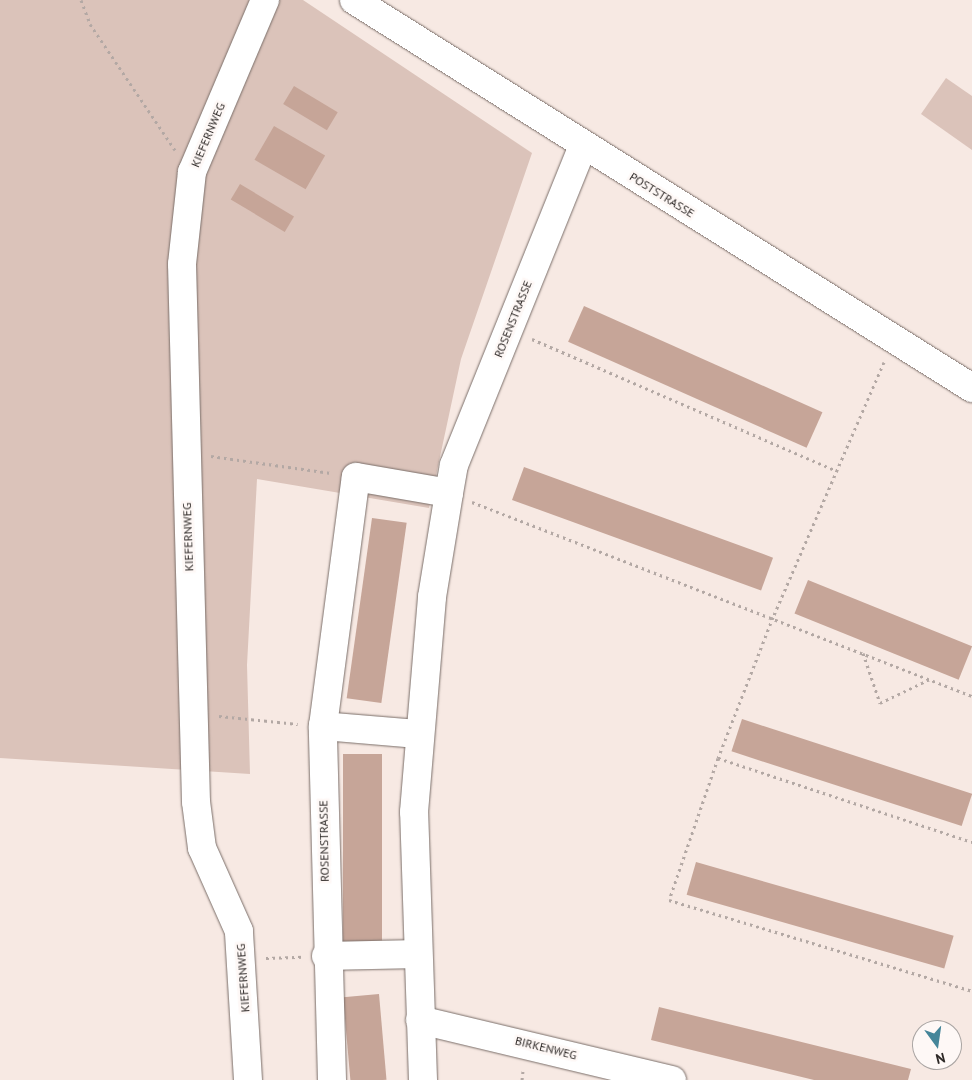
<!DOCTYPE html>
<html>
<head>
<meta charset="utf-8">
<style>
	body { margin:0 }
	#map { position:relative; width:972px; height:1080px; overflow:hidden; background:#f7e9e3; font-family:"PT Sans",sans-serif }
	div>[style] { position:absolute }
	.green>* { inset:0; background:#dbc3ba }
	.building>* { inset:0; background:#c6a598; transform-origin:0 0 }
	.path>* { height:3px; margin-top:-1.5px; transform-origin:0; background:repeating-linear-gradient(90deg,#b3a8a4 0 2.5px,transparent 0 6.5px) }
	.roads { filter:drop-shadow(0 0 1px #7a6e69) drop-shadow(0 0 1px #7a6e69) }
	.minor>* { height:28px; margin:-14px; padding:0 14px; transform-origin:14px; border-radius:14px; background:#fff }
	span { translate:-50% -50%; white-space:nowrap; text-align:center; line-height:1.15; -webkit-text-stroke:5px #fef8f6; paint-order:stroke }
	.street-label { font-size:12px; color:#2d2826 }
	.north { position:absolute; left:912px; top:1020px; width:50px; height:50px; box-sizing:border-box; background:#fef8f6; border:1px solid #aaa5a3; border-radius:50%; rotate:166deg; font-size:14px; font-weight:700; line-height:20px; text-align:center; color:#2d2826 }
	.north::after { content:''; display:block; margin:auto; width:18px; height:22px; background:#458599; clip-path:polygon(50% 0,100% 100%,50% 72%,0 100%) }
</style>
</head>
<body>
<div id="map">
	<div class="green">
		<i style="clip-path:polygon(0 0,303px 0,532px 153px,461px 359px,429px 508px,257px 479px,247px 665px,250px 774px,0 758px)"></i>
		<i style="clip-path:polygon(946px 78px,972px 96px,972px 150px,921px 114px)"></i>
	</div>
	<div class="building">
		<i style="left:294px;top:86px;width:51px;height:21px;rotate:31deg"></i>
		<i style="left:274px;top:126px;width:59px;height:39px;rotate:30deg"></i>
		<i style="left:240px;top:184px;width:63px;height:18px;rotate:31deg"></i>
		<i style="left:584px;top:306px;width:261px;height:39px;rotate:24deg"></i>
		<i style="left:524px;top:467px;width:265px;height:35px;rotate:20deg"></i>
		<i style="left:372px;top:518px;width:35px;height:182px;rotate:8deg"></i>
		<i style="left:808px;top:580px;width:177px;height:36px;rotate:22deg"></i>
		<i style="left:742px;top:719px;width:242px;height:34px;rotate:18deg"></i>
		<i style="left:343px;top:754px;width:39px;height:188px"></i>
		<i style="left:696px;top:862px;width:268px;height:34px;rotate:16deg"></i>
		<i style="left:379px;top:994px;width:86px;height:36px;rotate:85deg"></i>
		<i style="clip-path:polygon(659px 1007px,911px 1069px,908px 1080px,814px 1080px,651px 1040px)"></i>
	</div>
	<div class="path">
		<i style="left:81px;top:0;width:26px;rotate:69deg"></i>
		<i style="left:90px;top:24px;width:152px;rotate:56deg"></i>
		<i style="left:532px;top:339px;width:332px;rotate:23.4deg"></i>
		<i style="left:884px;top:362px;width:278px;rotate:113.5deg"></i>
		<i style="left:773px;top:617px;width:151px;rotate:111.3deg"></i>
		<i style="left:718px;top:758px;width:150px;rotate:109deg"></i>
		<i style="left:669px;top:900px;width:316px;rotate:16.7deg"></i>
		<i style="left:211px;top:456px;width:121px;rotate:8.1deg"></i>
		<i style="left:472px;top:502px;width:536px;rotate:21.21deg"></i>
		<i style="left:863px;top:653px;width:53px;rotate:71.2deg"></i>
		<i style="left:880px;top:703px;width:55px;rotate:-25.6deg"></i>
		<i style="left:219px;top:716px;width:79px;rotate:5.8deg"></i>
		<i style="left:718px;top:758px;width:268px;rotate:18.3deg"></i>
		<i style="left:266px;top:958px;width:37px;rotate:-2deg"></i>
		<i style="left:522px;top:1080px;width:9px;rotate:-84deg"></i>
	</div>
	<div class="roads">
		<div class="minor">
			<i style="left:354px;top:0;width:730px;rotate:32.12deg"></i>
			<i style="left:323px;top:726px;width:96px;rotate:4.8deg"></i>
			<i style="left:326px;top:956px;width:92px;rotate:-1.2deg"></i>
			<i style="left:420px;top:1020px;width:259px;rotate:13.4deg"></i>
			<i style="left:248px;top:1080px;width:149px;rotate:-93.5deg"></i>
			<i style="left:239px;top:931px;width:91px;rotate:-114deg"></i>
			<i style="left:202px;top:848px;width:46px;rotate:-97.4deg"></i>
			<i style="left:196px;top:802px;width:538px;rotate:-91.49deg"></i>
			<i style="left:182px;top:264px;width:93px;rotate:-83.8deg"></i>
			<i style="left:192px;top:172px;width:187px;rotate:-67deg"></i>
			<i style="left:332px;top:1080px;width:354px;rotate:-91.5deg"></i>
			<i style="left:323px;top:726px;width:251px;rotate:-82.5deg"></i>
			<i style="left:356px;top:477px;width:94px;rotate:9.8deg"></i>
			<i style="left:423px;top:1080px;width:268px;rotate:-91.9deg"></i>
			<i style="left:414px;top:812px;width:216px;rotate:-85.2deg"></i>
			<i style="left:432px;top:597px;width:105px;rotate:-80.7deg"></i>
			<i style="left:449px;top:493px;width:28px;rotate:-80deg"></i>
			<i style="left:454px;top:465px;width:344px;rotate:-68deg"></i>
		</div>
	</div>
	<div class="street-label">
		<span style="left:208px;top:135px;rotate:-67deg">KIEFERNWEG</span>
		<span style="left:662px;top:195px;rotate:32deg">POSTSTRASSE</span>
		<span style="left:513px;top:319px;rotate:-68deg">ROSENSTRASSE</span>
		<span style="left:188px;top:537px;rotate:-92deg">KIEFERNWEG</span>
		<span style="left:324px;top:841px;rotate:-91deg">ROSENSTRASSE</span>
		<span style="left:243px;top:978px;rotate:-94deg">KIEFERNWEG</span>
		<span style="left:546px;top:1048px;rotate:14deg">BIRKENWEG</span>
	</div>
	<div class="north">N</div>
</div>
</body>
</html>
